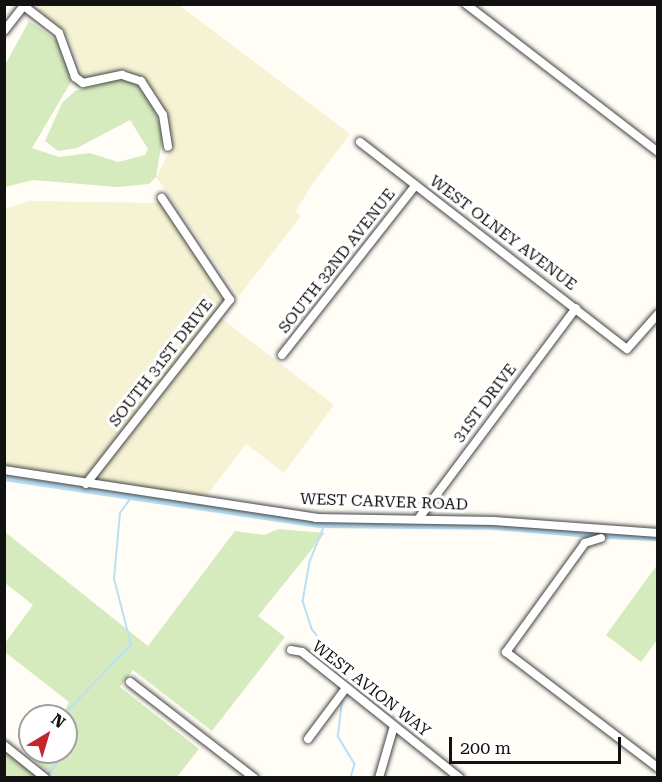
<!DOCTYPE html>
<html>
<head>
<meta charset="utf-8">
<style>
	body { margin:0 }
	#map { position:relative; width:662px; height:782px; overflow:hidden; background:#fffdf5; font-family:"Roboto Serif",serif }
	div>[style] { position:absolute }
	.farmland>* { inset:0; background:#f6f3d4 }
	.green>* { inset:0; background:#d5ebbd }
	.stream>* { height:1.5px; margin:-0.75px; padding:0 0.75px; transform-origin:0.75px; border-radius:0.75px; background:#b9e0f7 }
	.canal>* { height:6px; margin:-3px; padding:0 3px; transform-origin:3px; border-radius:3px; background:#b9e0f7 }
	.roads { filter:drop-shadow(0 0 2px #444) drop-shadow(0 0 2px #444) }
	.minor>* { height:8px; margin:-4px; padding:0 4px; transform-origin:4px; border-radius:4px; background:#fff }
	span { translate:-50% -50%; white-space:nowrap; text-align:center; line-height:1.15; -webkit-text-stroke:6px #fff; paint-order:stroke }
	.street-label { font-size:16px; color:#111 }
	.frame { position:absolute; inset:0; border:6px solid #111; pointer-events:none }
	.north { position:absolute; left:18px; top:704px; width:60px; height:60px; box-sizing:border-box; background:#fff; border:2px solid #a0a0a0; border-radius:50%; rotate:38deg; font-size:16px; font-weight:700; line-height:24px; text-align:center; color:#111 }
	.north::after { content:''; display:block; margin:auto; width:21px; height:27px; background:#c4262e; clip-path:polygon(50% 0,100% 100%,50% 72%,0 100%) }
	.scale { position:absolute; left:449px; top:737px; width:172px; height:27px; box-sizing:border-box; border:3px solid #111; border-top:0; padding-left:8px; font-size:18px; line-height:21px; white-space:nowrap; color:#111; -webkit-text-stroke:4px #fff; paint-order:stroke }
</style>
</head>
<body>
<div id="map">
	<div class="farmland">
		<i style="clip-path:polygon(43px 4px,179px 5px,350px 134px,313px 183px,296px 211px,301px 216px,239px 296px,156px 177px,171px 148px,158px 94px,126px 69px,84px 79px,69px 37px,39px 10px)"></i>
		<i style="clip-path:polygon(29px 201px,162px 203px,227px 298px,87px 478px,5px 464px,4px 209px)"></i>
		<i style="clip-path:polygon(221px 318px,334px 405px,284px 473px,246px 444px,204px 499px,93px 482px)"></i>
	</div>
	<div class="green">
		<i style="clip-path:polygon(29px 21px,63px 45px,72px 80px,32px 148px,59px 157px,90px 153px,118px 162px,145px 155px,148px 149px,130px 120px,77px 148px,58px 151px,45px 141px,62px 103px,75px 91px,121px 79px,133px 82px,150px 97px,163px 134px,156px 177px,149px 184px,117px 187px,33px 180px,5px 187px,5px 65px)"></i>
		<i style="clip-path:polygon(278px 529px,325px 533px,258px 616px,285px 637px,212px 731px,133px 670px,120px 687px,199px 749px,177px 777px,56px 777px,35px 761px,41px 752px,66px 752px,66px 716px,62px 716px,69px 702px,5px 652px,5px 643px,33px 605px,5px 583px,5px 532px,148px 646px,235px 531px,264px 535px)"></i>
		<i style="clip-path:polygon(657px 565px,657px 640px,641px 662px,606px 635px)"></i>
		<i style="clip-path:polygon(5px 752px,38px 777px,5px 777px)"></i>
	</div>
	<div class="stream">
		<i style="left:325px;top:525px;width:40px;rotate:112deg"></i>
		<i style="left:310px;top:562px;width:40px;rotate:100deg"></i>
		<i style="left:303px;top:601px;width:29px;rotate:72deg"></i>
		<i style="left:312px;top:629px;width:46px;rotate:52.1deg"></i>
		<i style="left:340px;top:665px;width:12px;rotate:90deg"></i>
		<i style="left:343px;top:698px;width:38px;rotate:97deg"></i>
		<i style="left:338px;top:736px;width:33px;rotate:59deg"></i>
		<i style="left:355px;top:764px;width:15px;rotate:106deg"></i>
		<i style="left:66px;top:724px;width:14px;rotate:-82deg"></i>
		<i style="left:68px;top:710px;width:91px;rotate:-45.9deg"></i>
		<i style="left:131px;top:645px;width:68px;rotate:-104.4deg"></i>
		<i style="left:114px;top:579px;width:66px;rotate:-84.8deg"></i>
		<i style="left:120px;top:513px;width:19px;rotate:-54deg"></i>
		<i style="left:48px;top:775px;width:28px;rotate:-55deg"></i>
	</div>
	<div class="canal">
		<i style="left:4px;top:478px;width:319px;rotate:8.5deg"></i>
		<i style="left:320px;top:525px;width:177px;rotate:0.6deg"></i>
		<i style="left:497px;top:527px;width:94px;rotate:4.9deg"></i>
		<i style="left:608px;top:536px;width:50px;rotate:2.3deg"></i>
	</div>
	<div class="roads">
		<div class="minor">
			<i style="left:466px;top:4px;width:242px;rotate:37.6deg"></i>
			<i style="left:24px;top:6px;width:44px;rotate:37.6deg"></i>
			<i style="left:59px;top:33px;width:47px;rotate:70deg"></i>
			<i style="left:75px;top:77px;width:10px;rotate:37deg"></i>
			<i style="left:83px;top:83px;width:40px;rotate:-12deg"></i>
			<i style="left:122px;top:75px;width:20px;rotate:18deg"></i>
			<i style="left:141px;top:81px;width:40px;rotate:57.1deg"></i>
			<i style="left:163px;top:115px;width:32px;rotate:81deg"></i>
			<i style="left:4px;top:31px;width:34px;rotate:-52deg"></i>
			<i style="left:360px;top:142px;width:338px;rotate:37.8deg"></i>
			<i style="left:627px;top:349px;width:47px;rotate:-48.5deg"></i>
			<i style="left:282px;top:355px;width:216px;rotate:-51.8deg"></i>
			<i style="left:4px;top:470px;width:316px;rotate:8.7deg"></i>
			<i style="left:316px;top:518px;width:178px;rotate:1deg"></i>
			<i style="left:494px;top:521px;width:164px;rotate:4.2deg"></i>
			<i style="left:86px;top:484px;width:234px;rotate:-52deg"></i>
			<i style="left:230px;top:300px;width:123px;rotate:-123.7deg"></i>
			<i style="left:419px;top:518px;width:262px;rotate:-53.2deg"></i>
			<i style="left:601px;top:538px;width:17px;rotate:163deg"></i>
			<i style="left:585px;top:543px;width:135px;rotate:125.9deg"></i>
			<i style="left:506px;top:652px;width:191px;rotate:37.3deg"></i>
			<i style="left:291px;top:650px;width:11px;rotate:10deg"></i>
			<i style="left:302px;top:652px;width:202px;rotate:38.6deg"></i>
			<i style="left:130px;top:682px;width:157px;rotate:37.7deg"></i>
			<i style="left:308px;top:739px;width:64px;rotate:-53.3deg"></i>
			<i style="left:4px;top:745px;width:53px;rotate:38.8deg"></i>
			<i style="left:379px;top:778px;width:54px;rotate:-73.9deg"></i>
		</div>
	</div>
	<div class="street-label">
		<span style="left:503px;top:233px;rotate:37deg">WEST OLNEY AVENUE</span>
		<span style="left:337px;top:261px;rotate:-52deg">SOUTH 32ND AVENUE</span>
		<span style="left:161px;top:363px;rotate:-52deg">SOUTH 31ST DRIVE</span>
		<span style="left:485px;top:403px;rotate:-53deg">31ST DRIVE</span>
		<span style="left:384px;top:502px;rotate:2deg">WEST CARVER ROAD</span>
		<span style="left:371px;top:689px;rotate:38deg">WEST AVION WAY</span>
	</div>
	<div class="frame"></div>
	<div class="north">N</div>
	<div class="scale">200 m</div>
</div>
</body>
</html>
